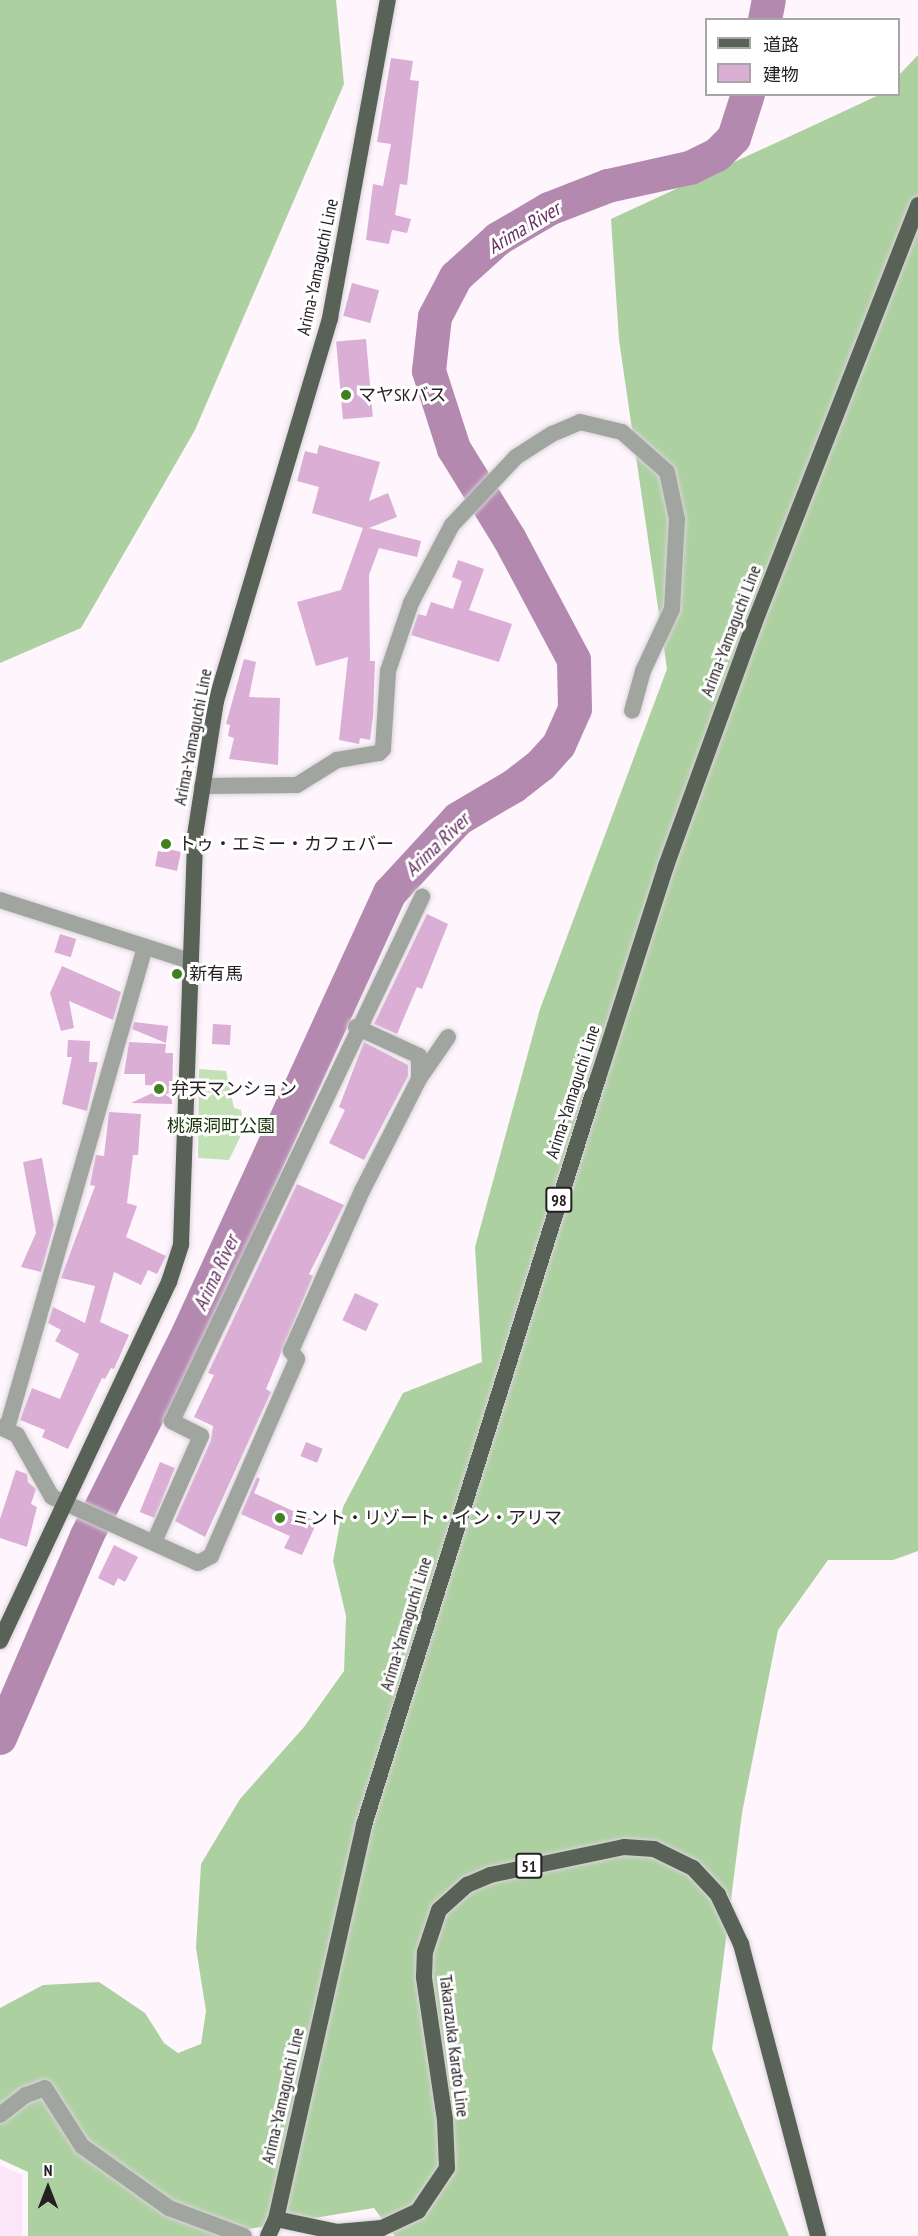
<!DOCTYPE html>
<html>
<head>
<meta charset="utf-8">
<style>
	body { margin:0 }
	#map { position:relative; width:918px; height:2236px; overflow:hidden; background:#fef5fd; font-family:"PT Sans Narrow","Noto Sans JP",sans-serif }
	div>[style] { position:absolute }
	.built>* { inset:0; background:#fbe5f8 }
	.green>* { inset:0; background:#c2e2b6 }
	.forest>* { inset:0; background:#add0a1 }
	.river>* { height:34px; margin:-17px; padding:0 17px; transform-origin:17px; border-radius:17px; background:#b489b0 }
	.building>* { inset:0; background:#daaed5; transform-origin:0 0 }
	.roads { filter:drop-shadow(0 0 2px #dbd3da) drop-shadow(0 0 2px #dbd3da) }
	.minor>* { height:16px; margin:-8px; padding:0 8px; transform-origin:8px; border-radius:8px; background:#a1a59f }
	.primary>* { height:16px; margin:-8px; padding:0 8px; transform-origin:8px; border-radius:8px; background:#596256 }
	.dots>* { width:16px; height:16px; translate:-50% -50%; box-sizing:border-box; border:3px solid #fff; border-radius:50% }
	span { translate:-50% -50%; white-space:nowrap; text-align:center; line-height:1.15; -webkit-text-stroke:6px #fff; paint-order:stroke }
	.shield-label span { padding:2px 4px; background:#fff; border:2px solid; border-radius:4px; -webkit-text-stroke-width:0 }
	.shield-label { font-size:16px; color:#241f23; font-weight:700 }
	.street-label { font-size:18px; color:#241f23 }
	.poi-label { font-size:18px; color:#241f23 }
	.left { translate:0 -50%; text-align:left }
	.park-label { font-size:18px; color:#153605 }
	.water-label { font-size:20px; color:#652f61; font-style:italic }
	.legend { position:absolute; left:705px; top:18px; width:195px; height:78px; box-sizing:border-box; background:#fff; border:2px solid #a7a5a7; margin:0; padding:8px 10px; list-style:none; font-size:18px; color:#241f23 }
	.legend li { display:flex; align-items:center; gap:12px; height:30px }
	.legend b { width:30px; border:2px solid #a7a5a7 }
	.north { position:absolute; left:18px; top:2158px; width:60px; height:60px; -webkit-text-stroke:4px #fff; paint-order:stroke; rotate:0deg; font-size:16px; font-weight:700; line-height:24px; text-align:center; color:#241f23 }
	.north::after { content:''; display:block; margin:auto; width:21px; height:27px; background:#241f23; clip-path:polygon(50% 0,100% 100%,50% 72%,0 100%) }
</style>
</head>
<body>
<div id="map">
	<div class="built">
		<i style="clip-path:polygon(0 2165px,22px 2175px,22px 2236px,0 2236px)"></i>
	</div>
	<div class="green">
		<i style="clip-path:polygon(199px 1069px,226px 1071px,234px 1108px,241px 1110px,244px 1129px,229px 1160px,198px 1158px)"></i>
	</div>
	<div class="forest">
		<i style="clip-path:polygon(0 0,336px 0,344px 84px,195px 430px,81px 628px,0 663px)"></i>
		<i style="clip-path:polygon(918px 55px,918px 1551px,893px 1560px,828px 1560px,778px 1630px,742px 1813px,712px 2049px,789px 2236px,395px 2236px,374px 2208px,243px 2230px,239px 2236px,28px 2236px,28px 2172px,0 2159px,0 2008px,43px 1985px,99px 1982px,145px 2013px,164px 2043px,178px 2053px,201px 2044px,206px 2011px,196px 1948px,201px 1864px,240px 1799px,304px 1727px,344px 1671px,346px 1616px,333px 1561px,343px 1507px,403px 1393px,482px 1362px,475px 1247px,540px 1009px,667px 669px,619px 340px,611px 219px,879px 95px,898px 94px,899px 75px)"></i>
	</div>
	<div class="river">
		<i style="left:765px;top:20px;width:20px;rotate:-79deg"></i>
		<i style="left:0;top:1738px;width:220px;rotate:-66.7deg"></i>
		<i style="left:87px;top:1536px;width:226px;rotate:-63.4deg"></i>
		<i style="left:188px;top:1334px;width:485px;rotate:-65.4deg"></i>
		<i style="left:390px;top:893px;width:100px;rotate:-47.4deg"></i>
		<i style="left:458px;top:819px;width:65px;rotate:-30.5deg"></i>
		<i style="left:514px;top:786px;width:34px;rotate:-38deg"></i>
		<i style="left:541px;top:765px;width:27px;rotate:-48deg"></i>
		<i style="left:559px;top:745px;width:39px;rotate:-66deg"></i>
		<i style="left:575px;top:709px;width:49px;rotate:-91.2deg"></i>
		<i style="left:574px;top:660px;width:138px;rotate:-118deg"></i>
		<i style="left:509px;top:538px;width:105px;rotate:-121.7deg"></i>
		<i style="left:454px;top:449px;width:82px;rotate:-107.8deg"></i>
		<i style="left:429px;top:371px;width:54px;rotate:-83.7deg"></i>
		<i style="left:435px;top:317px;width:45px;rotate:-62.3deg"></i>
		<i style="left:456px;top:277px;width:57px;rotate:-42.1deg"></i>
		<i style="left:498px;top:239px;width:59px;rotate:-30.5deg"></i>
		<i style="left:549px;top:209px;width:63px;rotate:-21.3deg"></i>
		<i style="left:608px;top:186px;width:84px;rotate:-12.4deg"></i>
		<i style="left:690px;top:168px;width:30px;rotate:-26deg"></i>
		<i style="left:717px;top:155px;width:24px;rotate:-45deg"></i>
		<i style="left:734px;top:138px;width:46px;rotate:-72.3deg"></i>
	</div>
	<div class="building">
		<i style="clip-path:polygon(391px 58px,413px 61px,410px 80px,419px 81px,407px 185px,400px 184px,395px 215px,411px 219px,407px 233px,392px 230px,389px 244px,366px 240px,373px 184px,383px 186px,391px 144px,377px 142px)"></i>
		<i style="left:352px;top:283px;width:28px;height:34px;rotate:15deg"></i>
		<i style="left:366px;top:339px;width:78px;height:30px;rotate:85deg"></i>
		<i style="clip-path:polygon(319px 445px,380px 462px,369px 501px,388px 493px,397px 517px,369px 528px,421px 541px,417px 557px,379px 548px,369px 575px,370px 661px,375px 661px,373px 717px,370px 740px,360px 738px,359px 744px,339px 740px,348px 657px,316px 666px,297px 602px,341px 590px,363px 528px,312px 513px,319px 487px,297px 481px,305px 451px,317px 454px)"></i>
		<i style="clip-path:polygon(458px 560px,484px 569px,469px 610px,512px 624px,499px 662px,411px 635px,418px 614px,426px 616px,431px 602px,453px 609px,462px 581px,452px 577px)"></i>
		<i style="clip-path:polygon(244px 659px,256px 662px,249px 697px,280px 698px,278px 765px,229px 759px,234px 738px,228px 736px,230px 725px,226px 724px)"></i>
		<i style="clip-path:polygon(164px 848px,181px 852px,177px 871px,155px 866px,158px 851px,163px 852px)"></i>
		<i style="clip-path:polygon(427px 914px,448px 924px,422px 989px,417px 987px,397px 1034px,374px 1024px)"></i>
		<i style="left:60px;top:934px;width:17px;height:19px;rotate:17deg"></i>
		<i style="clip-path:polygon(62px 966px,121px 992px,113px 1020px,69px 1001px,74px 1028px,61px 1031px,50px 993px)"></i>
		<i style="clip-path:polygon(134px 1022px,168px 1026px,166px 1043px,132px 1029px)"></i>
		<i style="left:213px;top:1024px;width:18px;height:20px;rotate:3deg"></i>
		<i style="clip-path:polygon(68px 1040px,90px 1041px,89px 1062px,98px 1062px,87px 1111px,62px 1104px,72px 1057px,67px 1057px)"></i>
		<i style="clip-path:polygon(129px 1042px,166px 1044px,165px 1053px,173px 1053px,172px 1104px,131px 1103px,167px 1086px,145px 1085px,145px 1074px,124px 1074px)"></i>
		<i style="clip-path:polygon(364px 1042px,408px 1065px,408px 1076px,364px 1160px,329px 1143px,345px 1110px,339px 1107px)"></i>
		<i style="clip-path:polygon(109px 1112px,141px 1114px,138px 1155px,133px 1155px,127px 1203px,137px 1206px,126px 1237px,166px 1256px,157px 1274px,148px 1270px,141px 1285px,114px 1272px,100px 1322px,129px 1335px,114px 1369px,111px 1368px,105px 1379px,102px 1378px,68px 1449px,42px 1437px,45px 1430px,20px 1420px,32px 1388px,60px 1399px,79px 1354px,55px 1341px,61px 1330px,48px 1323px,53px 1307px,85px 1323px,95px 1286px,61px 1278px,95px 1186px,90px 1185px,96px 1155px,104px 1156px)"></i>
		<i style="clip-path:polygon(42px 1158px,54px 1225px,41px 1272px,21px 1267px,36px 1233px,23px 1162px)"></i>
		<i style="clip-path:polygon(297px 1184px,344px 1205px,309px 1274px,313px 1276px,266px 1389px,271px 1392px,205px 1537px,175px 1521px,211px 1440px,213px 1426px,194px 1417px,214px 1375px,208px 1373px)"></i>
		<i style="left:355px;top:1293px;width:26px;height:30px;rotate:25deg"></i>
		<i style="left:306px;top:1442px;width:18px;height:15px;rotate:22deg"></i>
		<i style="left:160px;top:1462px;width:16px;height:54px;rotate:22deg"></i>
		<i style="clip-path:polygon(16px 1470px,27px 1474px,28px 1482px,36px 1489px,31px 1504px,37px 1507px,27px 1547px,0 1538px,0 1519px)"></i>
		<i style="clip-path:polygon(257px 1477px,260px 1479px,254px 1493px,317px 1522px,302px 1555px,284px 1548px,290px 1536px,241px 1514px)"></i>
		<i style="clip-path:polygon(114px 1545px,138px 1557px,125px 1582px,118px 1578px,114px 1586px,98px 1578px)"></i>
	</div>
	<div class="roads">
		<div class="minor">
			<i style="left:202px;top:786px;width:95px;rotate:-0.6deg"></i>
			<i style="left:297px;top:785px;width:47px;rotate:-32deg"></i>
			<i style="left:337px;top:760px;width:43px;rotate:-9.5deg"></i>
			<i style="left:379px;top:753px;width:6px;rotate:-45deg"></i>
			<i style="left:383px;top:749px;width:78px;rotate:-86.3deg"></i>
			<i style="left:388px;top:671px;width:72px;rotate:-71.3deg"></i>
			<i style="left:411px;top:603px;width:88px;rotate:-62.3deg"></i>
			<i style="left:452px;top:525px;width:93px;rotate:-46.7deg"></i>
			<i style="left:516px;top:457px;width:43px;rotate:-32.6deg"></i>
			<i style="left:552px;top:434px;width:30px;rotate:-23deg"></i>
			<i style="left:580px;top:422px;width:43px;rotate:13.4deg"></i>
			<i style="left:622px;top:432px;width:60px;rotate:41.6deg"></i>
			<i style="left:667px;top:472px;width:48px;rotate:78deg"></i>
			<i style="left:677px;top:519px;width:90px;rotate:93.2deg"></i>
			<i style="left:672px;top:609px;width:68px;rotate:115.1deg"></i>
			<i style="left:643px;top:671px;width:41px;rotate:105.4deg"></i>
			<i style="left:0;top:900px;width:200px;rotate:17.8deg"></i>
			<i style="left:356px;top:1027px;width:69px;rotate:24.7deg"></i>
			<i style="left:419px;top:1056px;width:23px;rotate:90deg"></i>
			<i style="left:0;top:1427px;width:19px;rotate:25deg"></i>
			<i style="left:17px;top:1435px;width:71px;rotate:60.6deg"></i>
			<i style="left:52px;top:1497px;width:160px;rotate:24.3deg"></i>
			<i style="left:198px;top:1563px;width:15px;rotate:-28deg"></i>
			<i style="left:211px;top:1556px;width:215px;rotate:-66.4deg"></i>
			<i style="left:297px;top:1359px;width:10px;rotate:-127deg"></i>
			<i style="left:291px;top:1351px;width:175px;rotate:-66.1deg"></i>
			<i style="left:362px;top:1191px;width:126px;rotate:-63deg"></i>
			<i style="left:419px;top:1079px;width:51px;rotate:-55.4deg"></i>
			<i style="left:7px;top:1428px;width:500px;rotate:-73.99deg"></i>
			<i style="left:154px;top:1542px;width:116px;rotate:-66.1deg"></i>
			<i style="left:201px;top:1436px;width:33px;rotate:-153deg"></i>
			<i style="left:172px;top:1421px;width:581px;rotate:-64.49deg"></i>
			<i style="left:0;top:2115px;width:33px;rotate:-38deg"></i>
			<i style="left:26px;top:2095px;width:20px;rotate:-20deg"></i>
			<i style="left:45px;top:2088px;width:69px;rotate:57.5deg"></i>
			<i style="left:82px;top:2146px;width:107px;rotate:35.5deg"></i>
			<i style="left:169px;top:2208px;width:80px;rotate:20.5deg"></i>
		</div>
		<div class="primary">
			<i style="left:0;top:1641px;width:397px;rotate:-64.8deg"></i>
			<i style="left:169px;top:1282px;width:40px;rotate:-72deg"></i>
			<i style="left:181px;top:1244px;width:409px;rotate:-88deg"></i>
			<i style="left:195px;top:835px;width:136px;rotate:-81.1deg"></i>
			<i style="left:216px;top:701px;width:400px;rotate:-73.4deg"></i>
			<i style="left:330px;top:318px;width:323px;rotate:-79.7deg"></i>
			<i style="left:276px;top:2219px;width:62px;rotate:12deg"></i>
			<i style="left:337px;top:2232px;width:45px;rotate:-5.1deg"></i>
			<i style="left:382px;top:2228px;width:40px;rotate:-25deg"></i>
			<i style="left:418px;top:2211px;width:52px;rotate:-56deg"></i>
			<i style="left:447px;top:2168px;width:48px;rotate:-92.4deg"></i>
			<i style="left:445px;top:2120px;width:145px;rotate:-98.4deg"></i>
			<i style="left:424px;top:1977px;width:25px;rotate:-88deg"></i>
			<i style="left:425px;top:1952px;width:44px;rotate:-71.6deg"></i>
			<i style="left:439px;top:1910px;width:38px;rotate:-42deg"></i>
			<i style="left:467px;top:1885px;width:25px;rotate:-23deg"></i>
			<i style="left:490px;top:1875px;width:137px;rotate:-11.8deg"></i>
			<i style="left:624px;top:1847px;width:30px;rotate:4deg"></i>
			<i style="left:654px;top:1849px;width:43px;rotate:26deg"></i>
			<i style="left:693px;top:1868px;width:37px;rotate:47deg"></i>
			<i style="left:718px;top:1895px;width:54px;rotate:64.9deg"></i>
			<i style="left:741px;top:1944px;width:302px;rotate:75.2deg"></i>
			<i style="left:268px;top:2236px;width:19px;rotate:-65deg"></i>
			<i style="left:276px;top:2219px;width:404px;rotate:-77.4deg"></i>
			<i style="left:364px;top:1825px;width:783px;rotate:-72.61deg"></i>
			<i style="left:598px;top:1078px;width:223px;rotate:-72.2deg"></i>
			<i style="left:666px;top:866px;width:258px;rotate:-70deg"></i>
			<i style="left:754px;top:624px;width:450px;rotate:-68.6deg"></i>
		</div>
	</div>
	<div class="dots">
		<i style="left:346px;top:395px;background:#408020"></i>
		<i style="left:166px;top:844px;background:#408020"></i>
		<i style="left:177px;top:974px;background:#408020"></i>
		<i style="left:159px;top:1089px;background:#408020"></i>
		<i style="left:280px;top:1518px;background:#408020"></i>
	</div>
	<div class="shield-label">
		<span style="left:559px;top:1200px">98</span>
		<span style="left:529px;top:1866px">51</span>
	</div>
	<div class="street-label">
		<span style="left:318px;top:267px;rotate:-78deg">Arima-Yamaguchi Line</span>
		<span style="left:731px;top:631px;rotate:-69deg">Arima-Yamaguchi Line</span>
		<span style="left:193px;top:737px;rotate:-79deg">Arima-Yamaguchi Line</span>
		<span style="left:573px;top:1092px;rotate:-72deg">Arima-Yamaguchi Line</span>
		<span style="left:406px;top:1624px;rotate:-73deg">Arima-Yamaguchi Line</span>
		<span style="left:454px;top:2046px;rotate:83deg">Takarazuka Karato Line</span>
		<span style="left:283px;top:2096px;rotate:-77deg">Arima-Yamaguchi Line</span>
	</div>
	<div class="poi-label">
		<span class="left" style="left:358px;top:395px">マヤSKバス</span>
		<span class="left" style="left:178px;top:844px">トゥ・エミー・カフェバー</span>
		<span class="left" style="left:189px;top:974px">新有馬</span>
		<span class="left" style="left:171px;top:1089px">弁天マンション</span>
		<span class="left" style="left:292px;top:1518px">ミント・リゾート・イン・アリマ</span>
	</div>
	<div class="park-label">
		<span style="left:221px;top:1126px">桃源洞町公園</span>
	</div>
	<div class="water-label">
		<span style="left:524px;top:228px;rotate:-31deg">Arima River</span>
		<span style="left:437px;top:845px;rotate:-44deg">Arima River</span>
		<span style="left:216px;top:1273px;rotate:-65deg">Arima River</span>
	</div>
	<ul class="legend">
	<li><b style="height:8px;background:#596256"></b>道路</li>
	<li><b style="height:16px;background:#daaed5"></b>建物</li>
	</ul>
	<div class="north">N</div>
</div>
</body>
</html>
